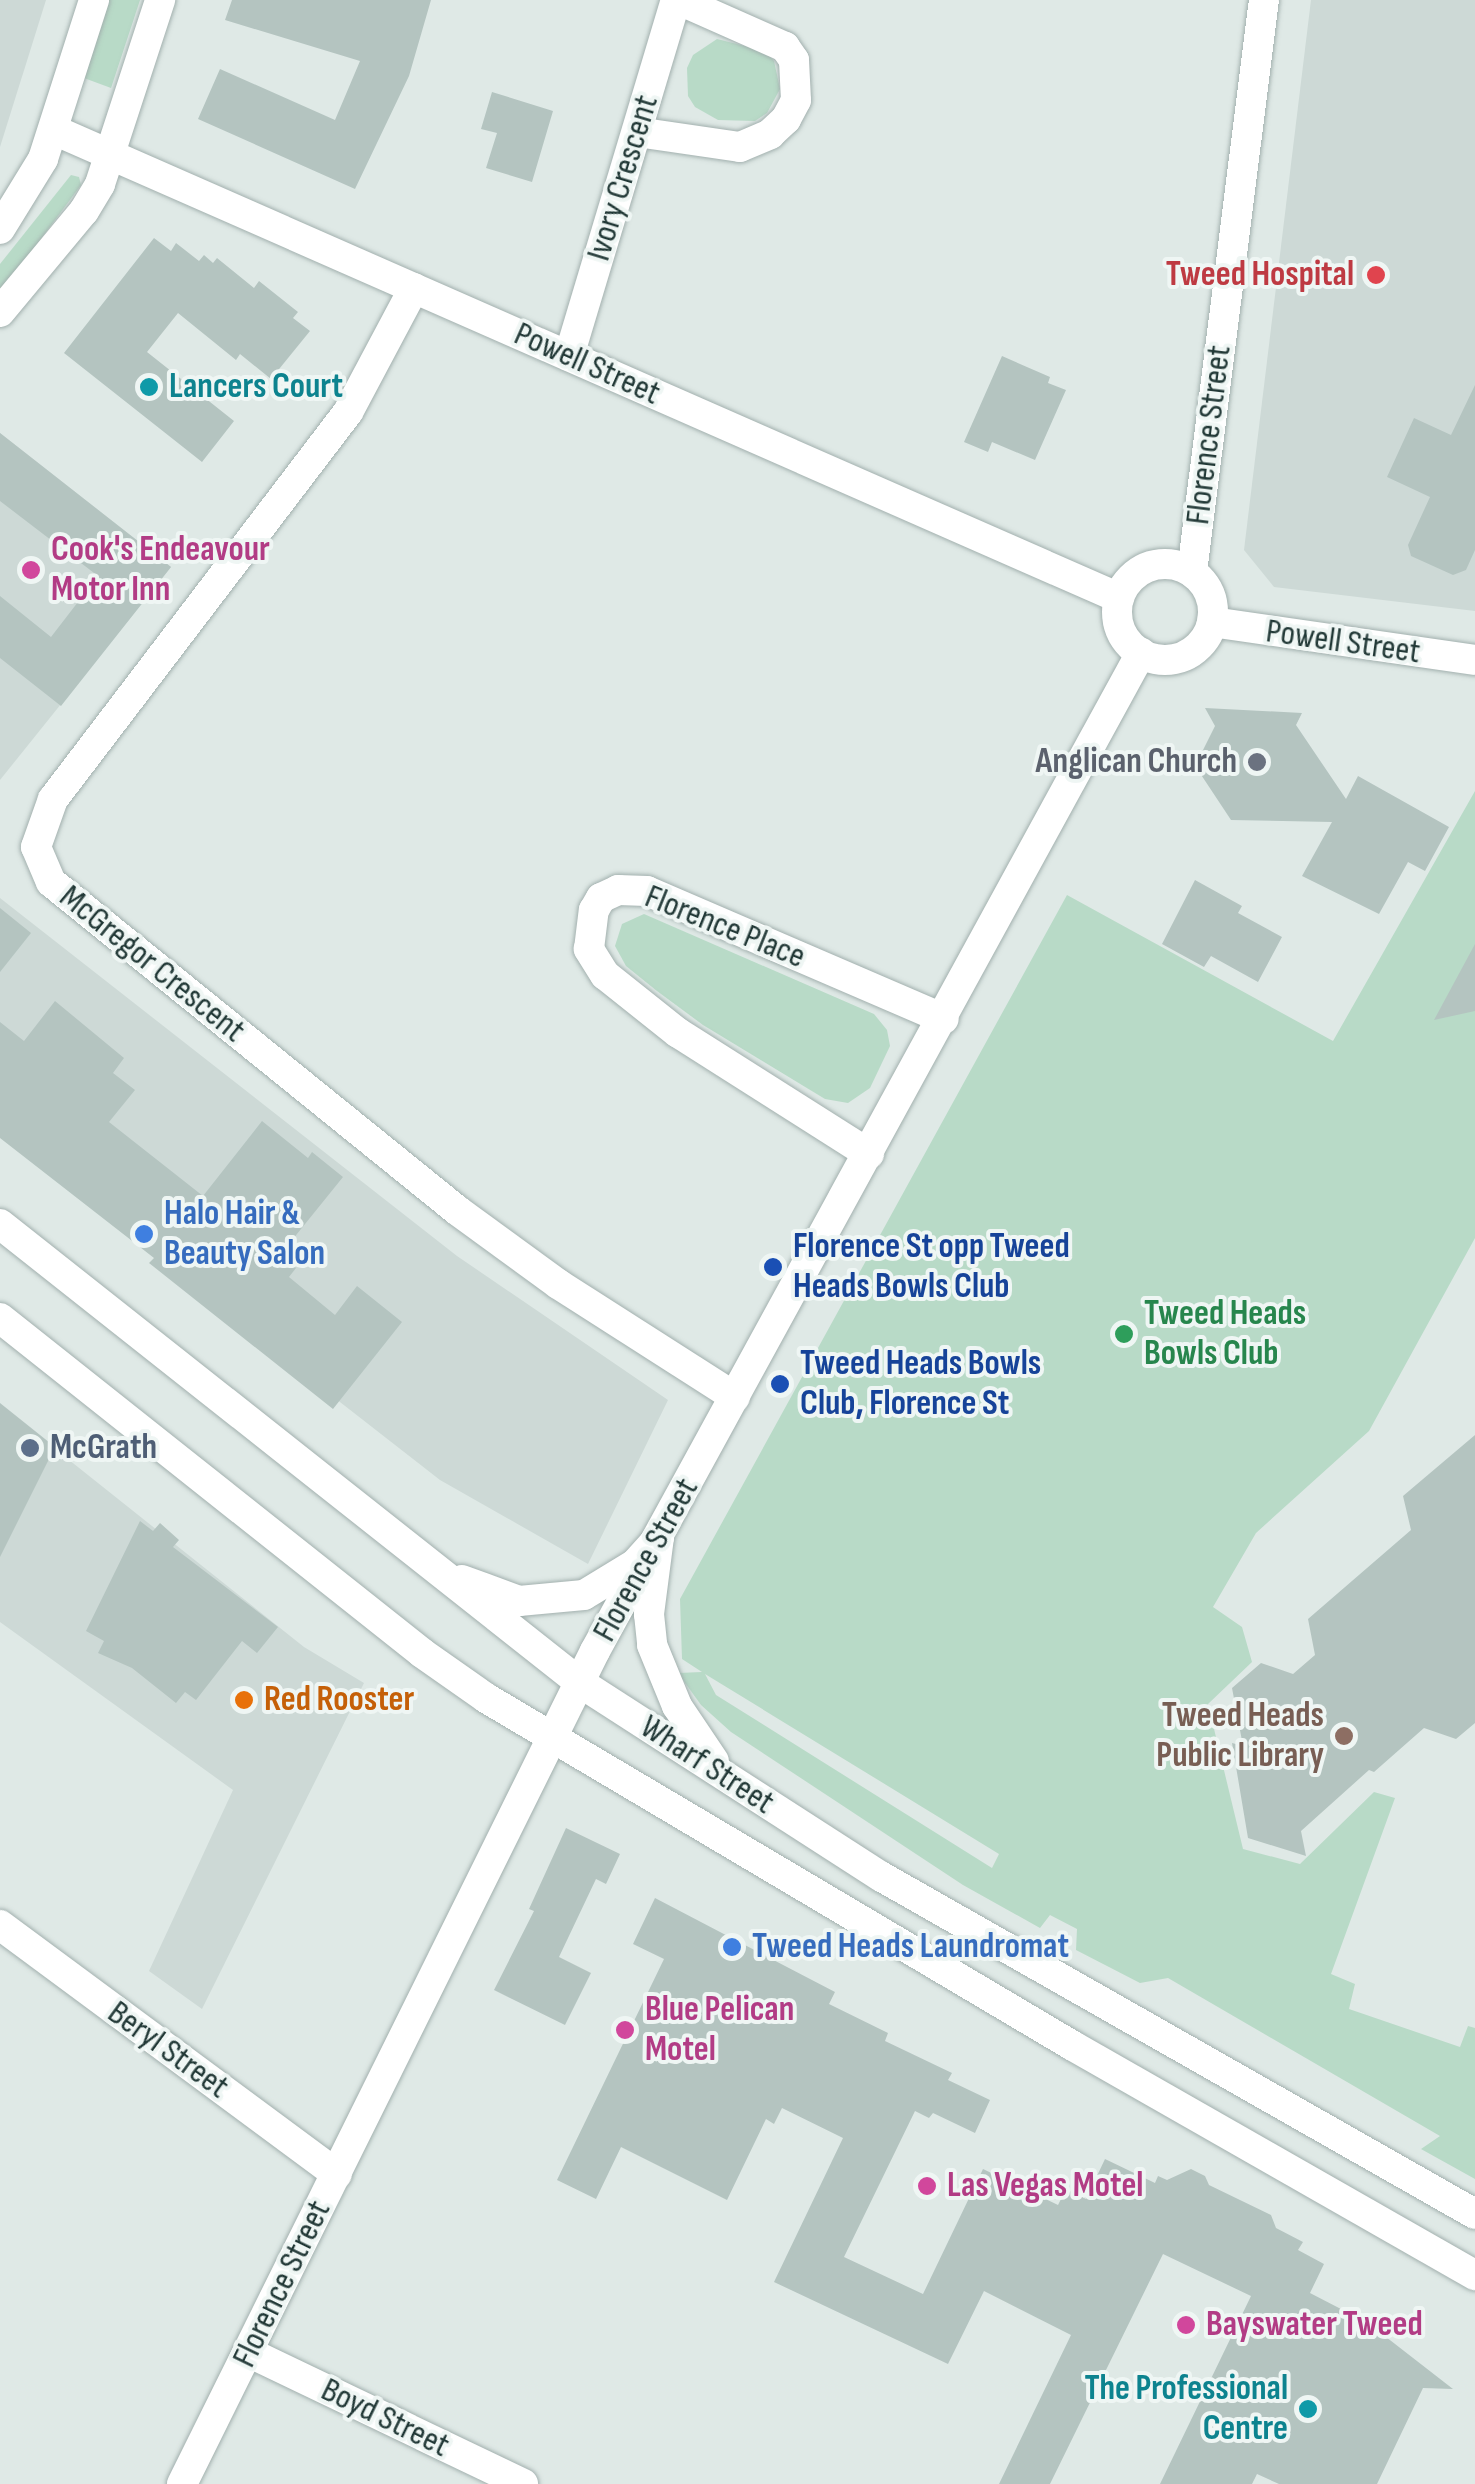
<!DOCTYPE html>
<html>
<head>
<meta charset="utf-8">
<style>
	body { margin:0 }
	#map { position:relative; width:1475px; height:2484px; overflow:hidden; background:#dfe9e6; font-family:"Sofia Sans Condensed",sans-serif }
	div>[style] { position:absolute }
	.built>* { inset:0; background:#cdd9d6 }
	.green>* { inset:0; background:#b8dac7 }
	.building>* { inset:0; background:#b4c4c0 }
	.roads { filter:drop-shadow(0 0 2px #a2b0ae) drop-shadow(0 0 2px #a2b0ae) }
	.minor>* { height:30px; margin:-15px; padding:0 15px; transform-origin:15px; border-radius:15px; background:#fff }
	.minor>.ring { margin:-15px; padding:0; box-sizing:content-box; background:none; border:30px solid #fff; border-radius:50% }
	.tertiary>* { height:30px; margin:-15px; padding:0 15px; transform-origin:15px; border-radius:15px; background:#fff }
	.secondary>* { height:30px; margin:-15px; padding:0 15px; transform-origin:15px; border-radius:15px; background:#fff }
	.dots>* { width:28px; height:28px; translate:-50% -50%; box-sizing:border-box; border:5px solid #eff6f4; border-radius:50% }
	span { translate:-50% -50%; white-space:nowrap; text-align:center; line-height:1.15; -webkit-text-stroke:8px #eff6f4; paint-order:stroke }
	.street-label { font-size:35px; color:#213836 }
	.health-label { font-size:35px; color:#be3a42; font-weight:700 }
	.right { translate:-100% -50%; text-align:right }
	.culture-label { font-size:35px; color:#0d838f; font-weight:700 }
	.left { translate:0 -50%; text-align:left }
	.hotel-label { font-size:35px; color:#b23c85; font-weight:700 }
	.worship-label { font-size:35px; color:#5b616d; font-weight:700 }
	.shop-label { font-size:35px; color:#366cbe; font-weight:700 }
	.transit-label { font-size:35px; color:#164399; font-weight:700 }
	.leisure-label { font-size:35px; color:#27864d; font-weight:700 }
	.service-label { font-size:35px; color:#4e5e75; font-weight:700 }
	.food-label { font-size:35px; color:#c56008; font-weight:700 }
	.education-label { font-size:35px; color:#785e54; font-weight:700 }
</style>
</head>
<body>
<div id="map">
	<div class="built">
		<i style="clip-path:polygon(0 0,46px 0,0 147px)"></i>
		<i style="clip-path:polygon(1311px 0,1475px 0,1475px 611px,1274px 587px,1244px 550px)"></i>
		<i style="clip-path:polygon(0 433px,171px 567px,0 780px)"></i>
		<i style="clip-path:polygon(0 898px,457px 1256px,668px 1400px,588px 1564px,440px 1480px,0 1137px)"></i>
		<i style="clip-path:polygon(0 1405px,304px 1647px,364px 1683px,202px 2009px,149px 1971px,233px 1790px,0 1622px)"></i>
	</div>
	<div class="green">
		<i style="clip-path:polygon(107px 0,140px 0,111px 88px,84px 78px)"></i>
		<i style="clip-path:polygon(717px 39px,765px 51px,774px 61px,780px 89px,767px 113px,755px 121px,718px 120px,695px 107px,688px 96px,687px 68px,693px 55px)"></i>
		<i style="clip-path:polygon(71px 175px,79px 177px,81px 185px,0 294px,0 264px)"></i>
		<i style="clip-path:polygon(evenodd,1475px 791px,1475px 1238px,1369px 1431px,1256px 1533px,1213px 1607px,1242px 1627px,1252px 1662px,1208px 1704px,1243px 1849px,1300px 1864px,1374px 1792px,1395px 1798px,1331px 1974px,1355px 1984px,1349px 2009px,1460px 2047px,1468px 2026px,1475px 2028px,1475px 2179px,1421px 2149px,1440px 2136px,1168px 1978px,1140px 1983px,1076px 1950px,1077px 1929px,1050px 1915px,1040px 1928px,963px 1885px,731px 1732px,701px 1705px,678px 1673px,702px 1672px,682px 1659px,680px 1599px,1067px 895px,1333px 1041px,1475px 791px,705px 1674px,999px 1854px,992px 1868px,716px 1695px,705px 1674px)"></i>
		<i style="clip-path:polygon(644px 914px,874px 1014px,887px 1030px,890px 1046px,870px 1088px,848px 1103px,825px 1099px,703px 1025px,657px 991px,626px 966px,615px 946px,622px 924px)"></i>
	</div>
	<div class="building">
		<i style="clip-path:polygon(232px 0,431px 0,409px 76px,355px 189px,198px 119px,220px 69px,335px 120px,360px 61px,225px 20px)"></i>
		<i style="clip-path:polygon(492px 92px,553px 111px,532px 182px,486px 168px,497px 133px,481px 129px)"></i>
		<i style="clip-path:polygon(154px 238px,171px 251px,176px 243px,199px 261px,204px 255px,213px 263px,217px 258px,254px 288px,259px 281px,298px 312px,293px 318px,310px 331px,271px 379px,240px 354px,236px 360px,178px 313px,147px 352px,234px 421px,202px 462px,64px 353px)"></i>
		<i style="clip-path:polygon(1002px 356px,1050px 377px,1048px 383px,1066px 390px,1035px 460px,992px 442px,988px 452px,964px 442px)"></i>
		<i style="clip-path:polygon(1475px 385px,1475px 550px,1466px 570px,1453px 575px,1411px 556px,1408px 545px,1430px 497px,1387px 477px,1414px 418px,1451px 435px)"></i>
		<i style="clip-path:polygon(0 433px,171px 567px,61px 706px,0 658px,0 596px,51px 637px,98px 576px,0 501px)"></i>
		<i style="clip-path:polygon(1205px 708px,1302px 713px,1296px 725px,1346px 799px,1358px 776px,1449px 827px,1425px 871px,1408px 862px,1379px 914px,1302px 876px,1332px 822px,1231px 820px,1186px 752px,1203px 750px,1215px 726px)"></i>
		<i style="clip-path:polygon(1195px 880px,1242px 906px,1238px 913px,1282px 937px,1258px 982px,1211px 956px,1204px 967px,1162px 944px)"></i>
		<i style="clip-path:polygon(0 908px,31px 933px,0 972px)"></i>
		<i style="clip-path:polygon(1475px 944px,1475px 1011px,1434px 1020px)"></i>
		<i style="clip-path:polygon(55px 1001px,124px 1058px,113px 1073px,135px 1090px,109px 1122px,203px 1196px,262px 1121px,308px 1158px,312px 1152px,343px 1177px,280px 1255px,296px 1268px,289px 1277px,335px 1315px,357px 1286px,402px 1322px,333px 1409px,149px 1263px,154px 1258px,0 1138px,0 1022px,24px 1041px)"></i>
		<i style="clip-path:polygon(0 1403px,55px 1447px,0 1557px)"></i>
		<i style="clip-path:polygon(1475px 1435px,1475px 1723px,1456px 1739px,1424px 1728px,1374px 1772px,1369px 1770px,1301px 1831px,1306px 1856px,1248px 1838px,1232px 1743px,1243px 1746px,1232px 1688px,1261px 1663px,1293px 1674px,1315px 1655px,1308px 1619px,1411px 1530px,1403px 1496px)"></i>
		<i style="clip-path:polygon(140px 1521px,153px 1531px,160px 1523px,179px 1540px,173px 1547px,278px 1627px,257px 1653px,242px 1641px,196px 1700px,185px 1692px,176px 1703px,132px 1668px,98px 1653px,104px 1641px,86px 1631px)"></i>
		<i style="clip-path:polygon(566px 1828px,620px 1854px,606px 1884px,596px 1879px,559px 1957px,591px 1973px,565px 2025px,494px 1990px,534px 1911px,529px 1909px)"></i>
		<i style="clip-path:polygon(655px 1898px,835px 1992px,829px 2004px,888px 2033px,885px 2041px,952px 2073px,948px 2080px,990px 2100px,975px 2133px,933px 2113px,929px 2118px,915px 2111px,844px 2257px,923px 2294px,983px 2169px,1058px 2205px,1066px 2189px,1086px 2199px,1105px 2159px,1155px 2183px,1158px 2176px,1167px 2180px,1191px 2169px,1205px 2176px,1209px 2185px,1271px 2215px,1276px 2228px,1303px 2242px,1298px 2250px,1324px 2264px,1310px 2293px,1368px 2323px,1453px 2389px,1423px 2388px,1377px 2484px,1279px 2484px,1257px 2474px,1252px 2484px,1160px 2484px,1251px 2296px,1163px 2254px,1050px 2484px,999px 2484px,1071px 2335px,984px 2291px,948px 2364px,774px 2282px,843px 2138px,782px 2108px,774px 2124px,766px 2119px,727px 2200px,621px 2147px,596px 2199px,557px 2180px,664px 1959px,633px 1944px)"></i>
	</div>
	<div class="roads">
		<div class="minor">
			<i style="left:54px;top:130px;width:1163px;rotate:23.72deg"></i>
			<i style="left:637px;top:132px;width:104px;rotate:8.3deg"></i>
			<i style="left:740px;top:147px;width:33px;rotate:-23deg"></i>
			<i style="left:770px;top:134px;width:22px;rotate:-43deg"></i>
			<i style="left:786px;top:119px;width:21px;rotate:-62deg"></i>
			<i style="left:796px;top:100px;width:40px;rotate:-92.9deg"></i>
			<i style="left:794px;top:60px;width:16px;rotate:-125deg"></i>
			<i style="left:785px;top:47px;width:116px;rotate:-156.1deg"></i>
			<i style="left:0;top:229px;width:82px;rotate:-58.4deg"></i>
			<i style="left:43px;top:159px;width:167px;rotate:-72.2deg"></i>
			<i style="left:414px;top:288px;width:140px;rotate:118deg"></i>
			<i style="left:348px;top:412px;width:487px;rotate:127.3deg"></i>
			<i style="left:53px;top:799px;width:51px;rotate:109.5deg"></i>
			<i style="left:36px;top:847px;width:38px;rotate:67deg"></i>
			<i style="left:51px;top:882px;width:523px;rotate:38.95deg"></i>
			<i style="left:458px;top:1211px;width:124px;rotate:36.1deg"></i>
			<i style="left:558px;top:1284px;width:210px;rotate:32.6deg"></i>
			<i style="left:0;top:312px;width:131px;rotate:-50.3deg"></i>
			<i style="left:84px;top:211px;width:31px;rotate:-59deg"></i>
			<i style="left:100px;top:184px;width:194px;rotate:-71.9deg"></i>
			<i style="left:569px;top:356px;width:372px;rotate:-73.3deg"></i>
			<i class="ring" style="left:1117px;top:564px;width:66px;height:66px"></i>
			<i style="left:1192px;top:572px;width:577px;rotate:-82.83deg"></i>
			<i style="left:1212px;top:622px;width:266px;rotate:8.2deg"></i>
			<i style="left:869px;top:1154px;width:226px;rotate:-147.6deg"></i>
			<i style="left:678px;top:1033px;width:93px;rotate:-141.5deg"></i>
			<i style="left:605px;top:975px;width:31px;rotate:-122deg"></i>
			<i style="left:589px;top:949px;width:39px;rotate:-83deg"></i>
			<i style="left:594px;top:910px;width:14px;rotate:-60deg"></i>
			<i style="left:601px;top:898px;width:19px;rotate:-25deg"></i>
			<i style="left:618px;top:890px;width:29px;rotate:2deg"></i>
			<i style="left:647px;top:891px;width:323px;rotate:23.3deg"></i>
			<i style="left:0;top:1925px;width:419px;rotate:36.5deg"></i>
			<i style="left:248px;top:2352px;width:305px;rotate:25.6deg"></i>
		</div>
		<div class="tertiary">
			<i style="left:182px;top:2484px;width:930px;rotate:-63.63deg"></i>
			<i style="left:595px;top:1651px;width:1138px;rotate:-61.32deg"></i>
		</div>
		<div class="secondary">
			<i style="left:0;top:1224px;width:738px;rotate:38.34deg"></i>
			<i style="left:579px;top:1682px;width:360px;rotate:32.8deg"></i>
			<i style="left:882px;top:1877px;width:682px;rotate:29.61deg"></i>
			<i style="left:0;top:1318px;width:539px;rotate:38.44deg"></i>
			<i style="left:422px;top:1653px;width:78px;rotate:35.1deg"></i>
			<i style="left:486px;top:1698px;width:682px;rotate:30.66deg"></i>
			<i style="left:1073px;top:2046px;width:463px;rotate:29.7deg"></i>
			<i style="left:659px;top:1537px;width:78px;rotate:97.4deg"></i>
			<i style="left:649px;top:1614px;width:31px;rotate:84deg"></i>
			<i style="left:652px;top:1645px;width:66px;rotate:67.7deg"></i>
			<i style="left:677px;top:1706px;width:66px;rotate:56.1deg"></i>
			<i style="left:462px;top:1580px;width:61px;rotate:20.2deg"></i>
			<i style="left:519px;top:1601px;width:65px;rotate:-5.3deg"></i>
			<i style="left:584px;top:1595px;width:60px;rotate:-31.3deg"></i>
			<i style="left:635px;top:1564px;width:36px;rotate:-48deg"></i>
		</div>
	</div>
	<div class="dots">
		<i style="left:1376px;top:275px;background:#e0444e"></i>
		<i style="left:149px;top:387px;background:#0f9aa8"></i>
		<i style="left:31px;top:570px;background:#d1479c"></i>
		<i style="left:1257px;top:762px;background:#6b7280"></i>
		<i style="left:144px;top:1234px;background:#3f7fe0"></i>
		<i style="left:773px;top:1267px;background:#1a4fb4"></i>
		<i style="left:1124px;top:1334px;background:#2e9e5b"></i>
		<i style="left:780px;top:1384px;background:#1a4fb4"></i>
		<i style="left:30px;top:1448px;background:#5c6f8a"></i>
		<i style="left:244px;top:1700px;background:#e8710a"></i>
		<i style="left:1344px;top:1736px;background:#8d6e63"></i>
		<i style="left:732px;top:1947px;background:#3f7fe0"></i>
		<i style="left:625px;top:2030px;background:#d1479c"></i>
		<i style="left:927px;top:2186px;background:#d1479c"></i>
		<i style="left:1186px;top:2325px;background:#d1479c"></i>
		<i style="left:1308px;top:2409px;background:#0f9aa8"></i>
	</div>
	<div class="street-label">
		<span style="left:623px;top:178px;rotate:-73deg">Ivory Crescent</span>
		<span style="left:587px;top:364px;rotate:24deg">Powell Street</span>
		<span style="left:1209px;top:435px;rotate:-83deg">Florence Street</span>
		<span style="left:1343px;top:642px;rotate:8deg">Powell Street</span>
		<span style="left:725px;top:927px;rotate:22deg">Florence Place</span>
		<span style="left:152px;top:964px;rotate:39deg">McGregor Crescent</span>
		<span style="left:646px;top:1560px;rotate:-61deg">Florence Street</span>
		<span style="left:707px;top:1765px;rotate:33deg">Wharf Street</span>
		<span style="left:168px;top:2050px;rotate:36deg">Beryl Street</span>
		<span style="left:282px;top:2284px;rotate:-64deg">Florence Street</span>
		<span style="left:385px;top:2418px;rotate:26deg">Boyd Street</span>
	</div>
	<div class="health-label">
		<span class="right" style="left:1354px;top:275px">Tweed Hospital</span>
	</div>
	<div class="culture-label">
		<span class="left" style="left:169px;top:387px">Lancers Court</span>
		<span class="right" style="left:1288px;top:2409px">The Professional<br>Centre</span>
	</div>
	<div class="hotel-label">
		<span class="left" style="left:51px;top:570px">Cook's Endeavour<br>Motor Inn</span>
		<span class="left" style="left:645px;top:2030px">Blue Pelican<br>Motel</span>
		<span class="left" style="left:947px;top:2186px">Las Vegas Motel</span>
		<span class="left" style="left:1206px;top:2325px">Bayswater Tweed</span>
	</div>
	<div class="worship-label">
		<span class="right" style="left:1237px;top:762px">Anglican Church</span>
	</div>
	<div class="shop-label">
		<span class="left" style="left:164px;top:1234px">Halo Hair &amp;<br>Beauty Salon</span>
		<span class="left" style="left:752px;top:1947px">Tweed Heads Laundromat</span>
	</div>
	<div class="transit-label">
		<span class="left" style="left:793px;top:1267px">Florence St opp Tweed<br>Heads Bowls Club</span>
		<span class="left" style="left:800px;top:1384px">Tweed Heads Bowls<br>Club, Florence St</span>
	</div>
	<div class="leisure-label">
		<span class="left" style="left:1144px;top:1334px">Tweed Heads<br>Bowls Club</span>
	</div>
	<div class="service-label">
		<span class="left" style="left:50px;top:1448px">McGrath</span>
	</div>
	<div class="food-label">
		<span class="left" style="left:264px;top:1700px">Red Rooster</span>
	</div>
	<div class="education-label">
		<span class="right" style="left:1324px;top:1736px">Tweed Heads<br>Public Library</span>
	</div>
</div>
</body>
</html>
